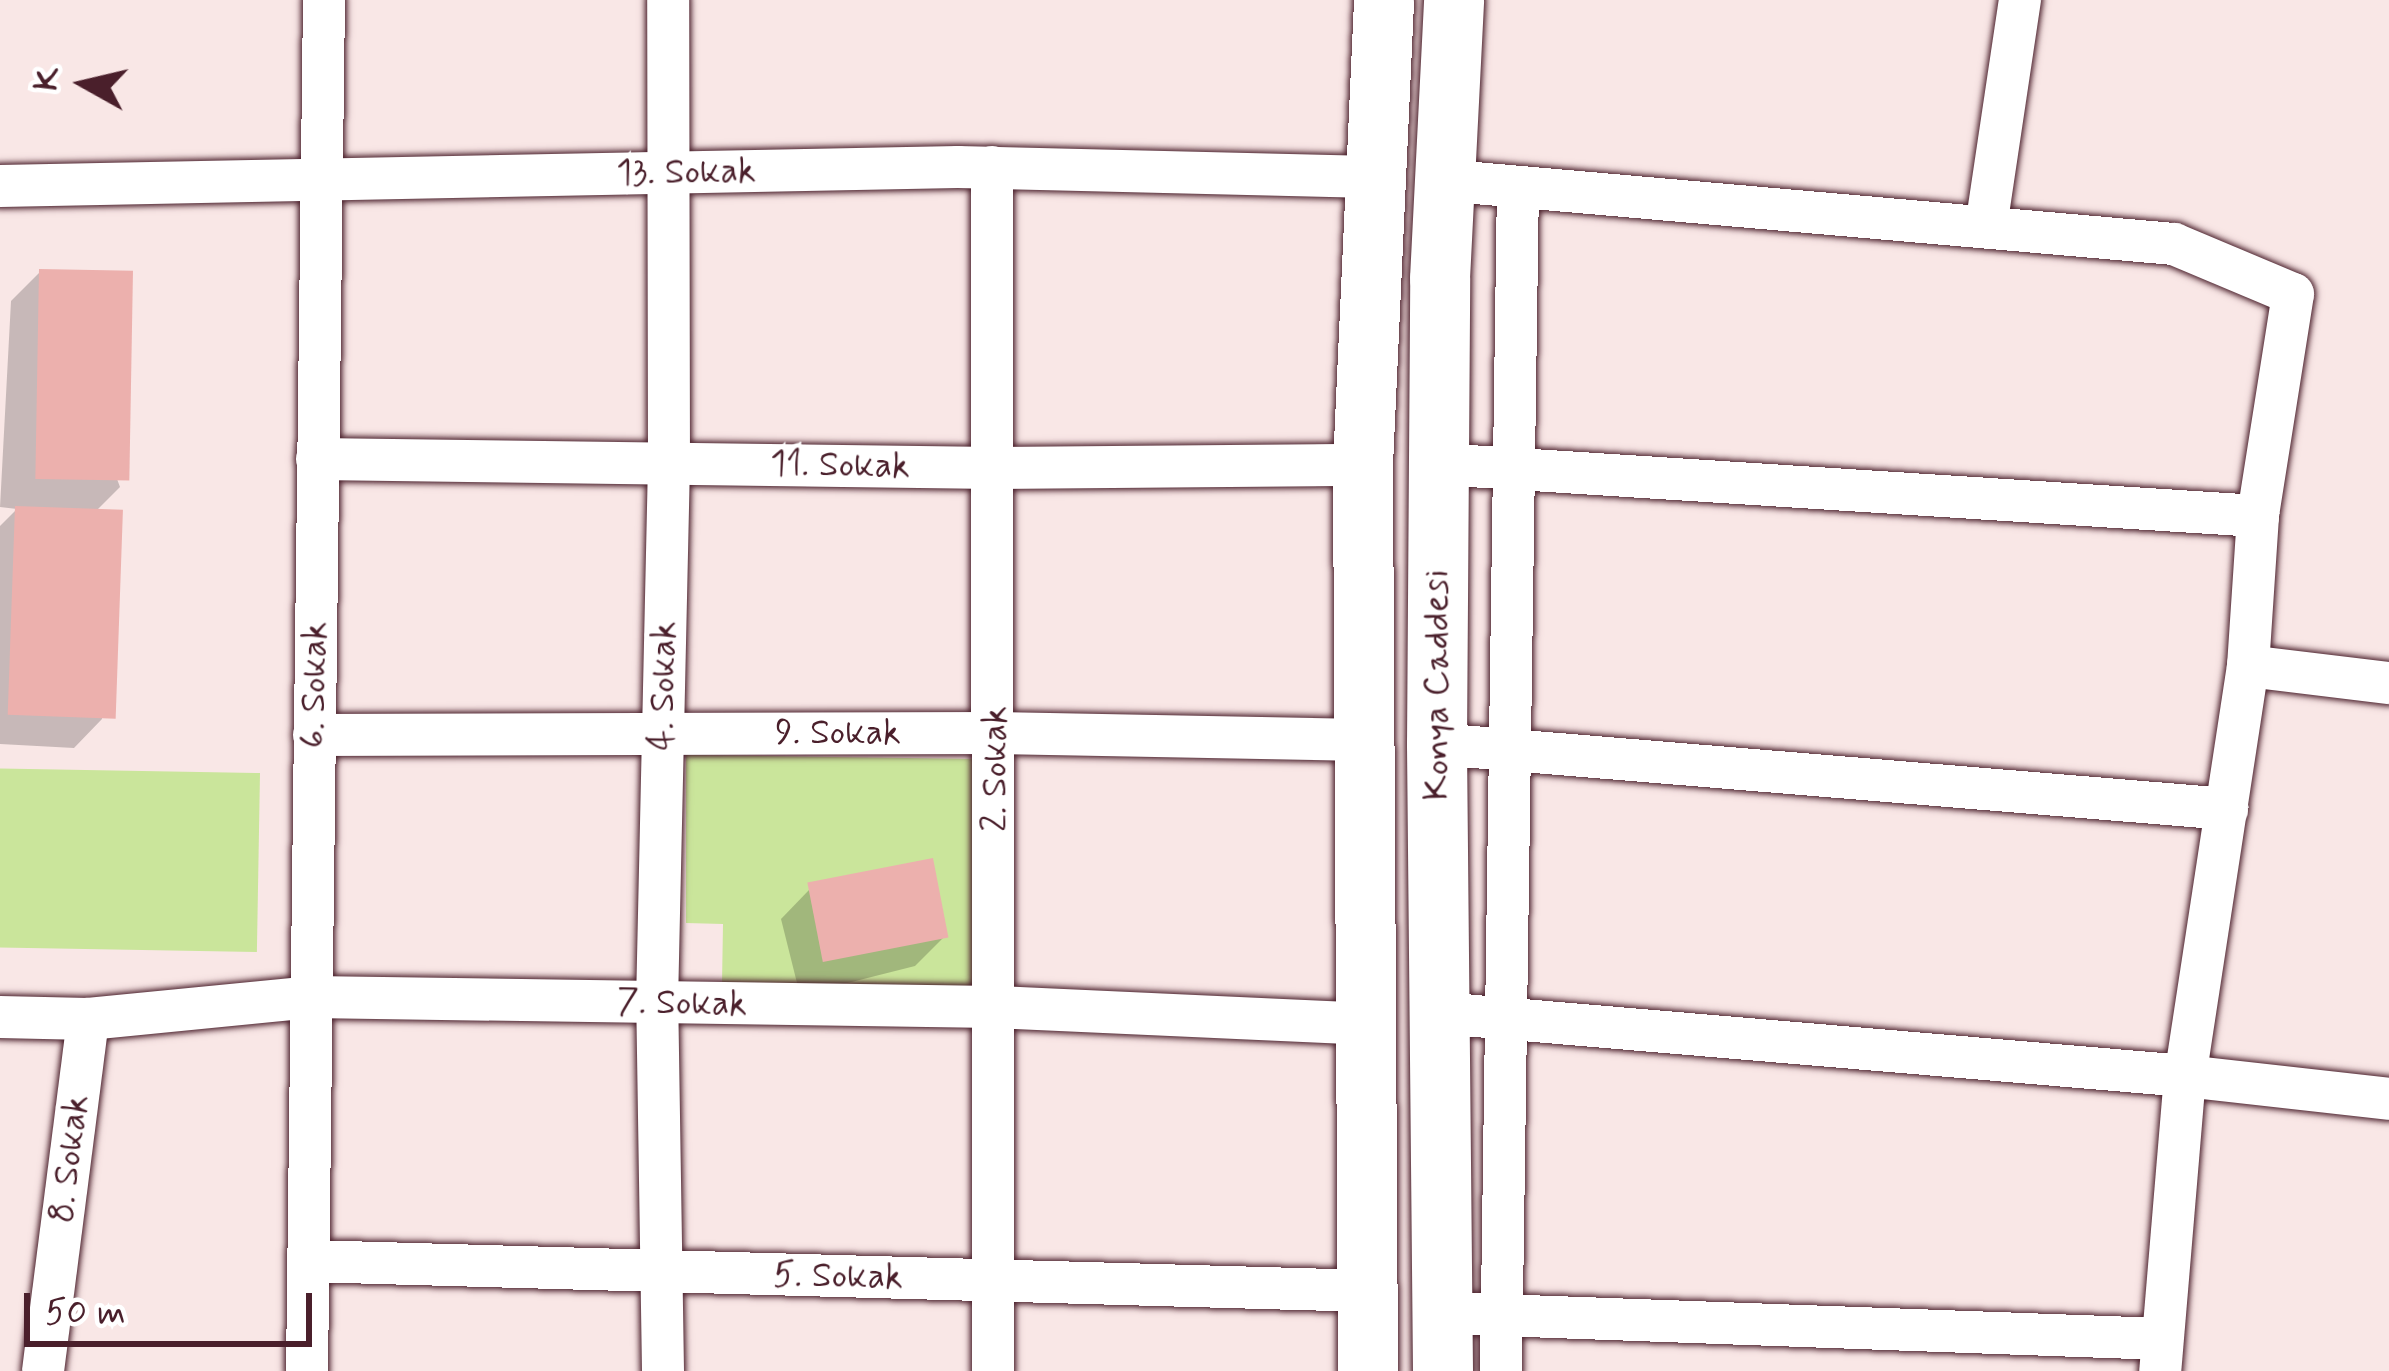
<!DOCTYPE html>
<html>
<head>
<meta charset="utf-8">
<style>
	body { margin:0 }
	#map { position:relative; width:2389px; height:1371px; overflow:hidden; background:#f9e7e6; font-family:Mynerve,sans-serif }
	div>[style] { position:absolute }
	.green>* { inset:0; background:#cae59b; transform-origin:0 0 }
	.shadow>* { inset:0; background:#0003 }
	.building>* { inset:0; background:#ecb0ad; transform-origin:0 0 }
	.roads { filter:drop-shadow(0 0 3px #4a1f2b) drop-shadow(0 0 3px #4a1f2b) }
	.street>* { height:42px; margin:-21px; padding:0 21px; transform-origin:21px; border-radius:21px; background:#fff }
	.secondary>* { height:60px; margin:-30px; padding:0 30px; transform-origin:30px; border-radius:30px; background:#fff }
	span { translate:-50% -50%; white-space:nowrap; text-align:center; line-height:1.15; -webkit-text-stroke:9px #fff; paint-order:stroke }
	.street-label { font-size:36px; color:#4a1f2b }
	.north { position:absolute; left:24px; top:24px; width:120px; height:120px; -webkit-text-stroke:9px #fff; paint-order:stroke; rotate:278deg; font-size:33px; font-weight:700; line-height:48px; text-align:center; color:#4a1f2b }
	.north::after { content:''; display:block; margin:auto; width:42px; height:54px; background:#4a1f2b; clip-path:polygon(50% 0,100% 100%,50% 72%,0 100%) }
	.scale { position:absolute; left:24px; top:1293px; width:288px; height:54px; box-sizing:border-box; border:6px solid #4a1f2b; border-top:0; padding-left:15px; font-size:36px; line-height:42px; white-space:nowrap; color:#4a1f2b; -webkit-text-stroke:9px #fff; paint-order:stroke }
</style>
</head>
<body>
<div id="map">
	<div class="green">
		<i style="clip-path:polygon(686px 755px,977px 759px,978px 990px,722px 983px,723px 924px,686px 923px)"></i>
		<i style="left:260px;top:773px;width:179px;height:260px;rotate:91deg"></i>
	</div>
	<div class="shadow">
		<i style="clip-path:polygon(40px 272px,120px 487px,95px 512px,102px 719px,74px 748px,0 744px,0 526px,17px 509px,0 507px,11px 301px)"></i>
		<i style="clip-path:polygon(809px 890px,944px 937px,915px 966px,800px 995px,781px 919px)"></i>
	</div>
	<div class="building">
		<i style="left:39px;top:269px;width:94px;height:210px;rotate:1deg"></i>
		<i style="left:15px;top:506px;width:108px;height:209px;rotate:2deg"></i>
		<i style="left:933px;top:858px;width:81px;height:128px;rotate:79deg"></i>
	</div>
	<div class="roads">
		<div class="street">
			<i style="left:992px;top:167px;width:1204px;rotate:89.95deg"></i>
			<i style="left:1441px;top:180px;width:736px;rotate:4.99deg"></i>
			<i style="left:2174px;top:244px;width:129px;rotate:22.8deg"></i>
			<i style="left:2293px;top:294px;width:225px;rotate:99deg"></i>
			<i style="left:2258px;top:516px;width:150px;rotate:93.8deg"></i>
			<i style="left:2248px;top:666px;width:415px;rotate:98.7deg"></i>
			<i style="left:2185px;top:1076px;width:296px;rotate:94.8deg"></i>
			<i style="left:0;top:186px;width:958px;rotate:-1.14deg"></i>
			<i style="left:958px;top:167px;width:414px;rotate:1.4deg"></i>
			<i style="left:1986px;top:227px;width:230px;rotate:-81.5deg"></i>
			<i style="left:317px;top:459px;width:678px;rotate:0.76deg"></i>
			<i style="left:995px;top:468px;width:368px;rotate:-0.5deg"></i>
			<i style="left:1438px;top:464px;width:822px;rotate:3.63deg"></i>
			<i style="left:2248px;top:666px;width:142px;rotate:6.9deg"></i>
			<i style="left:314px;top:735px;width:682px;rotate:-0.17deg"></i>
			<i style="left:996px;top:733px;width:367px;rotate:1.1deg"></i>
			<i style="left:1437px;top:744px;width:793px;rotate:4.7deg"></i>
			<i style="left:1440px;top:1013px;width:748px;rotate:4.83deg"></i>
			<i style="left:2185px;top:1076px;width:205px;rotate:6.4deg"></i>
			<i style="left:0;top:1017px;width:88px;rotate:1.3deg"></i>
			<i style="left:88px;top:1019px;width:224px;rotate:-5.6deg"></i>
			<i style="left:311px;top:997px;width:684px;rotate:0.84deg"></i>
			<i style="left:995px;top:1007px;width:370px;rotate:2.6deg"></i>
			<i style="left:308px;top:1261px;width:1060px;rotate:1.62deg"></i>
			<i style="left:1443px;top:1313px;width:719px;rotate:2.07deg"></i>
			<i style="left:43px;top:1371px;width:355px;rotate:-82.7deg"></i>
			<i style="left:307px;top:1371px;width:1371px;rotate:-89.29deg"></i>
			<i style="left:663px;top:1371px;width:367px;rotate:-90.9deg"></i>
			<i style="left:657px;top:1004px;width:540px;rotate:-88.73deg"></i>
			<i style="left:669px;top:464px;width:464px;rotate:-90.1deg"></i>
			<i style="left:1501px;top:1371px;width:1184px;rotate:-89.18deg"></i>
		</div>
		<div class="secondary">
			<i style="left:1368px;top:1371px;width:906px;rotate:-90.32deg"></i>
			<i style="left:1363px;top:465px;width:465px;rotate:-87.4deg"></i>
			<i style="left:1443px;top:1371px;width:627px;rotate:-90.55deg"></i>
			<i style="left:1437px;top:744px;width:465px;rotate:-89.6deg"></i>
			<i style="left:1440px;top:279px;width:279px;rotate:-87.1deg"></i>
		</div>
	</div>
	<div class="street-label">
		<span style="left:686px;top:173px;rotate:-1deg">13. Sokak</span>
		<span style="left:840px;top:466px;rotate:1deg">11. Sokak</span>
		<span style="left:315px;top:685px;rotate:-89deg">6. Sokak</span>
		<span style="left:1438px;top:685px;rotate:-90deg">Konya Caddesi</span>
		<span style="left:664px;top:686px;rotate:-89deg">4. Sokak</span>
		<span style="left:838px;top:734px">9. Sokak</span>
		<span style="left:996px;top:769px;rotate:-90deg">2. Sokak</span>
		<span style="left:682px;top:1004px;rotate:1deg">7. Sokak</span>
		<span style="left:70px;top:1159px;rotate:-83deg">8. Sokak</span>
		<span style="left:838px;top:1277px;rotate:1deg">5. Sokak</span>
	</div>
	<div class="north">K</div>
	<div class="scale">50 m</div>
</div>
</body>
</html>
